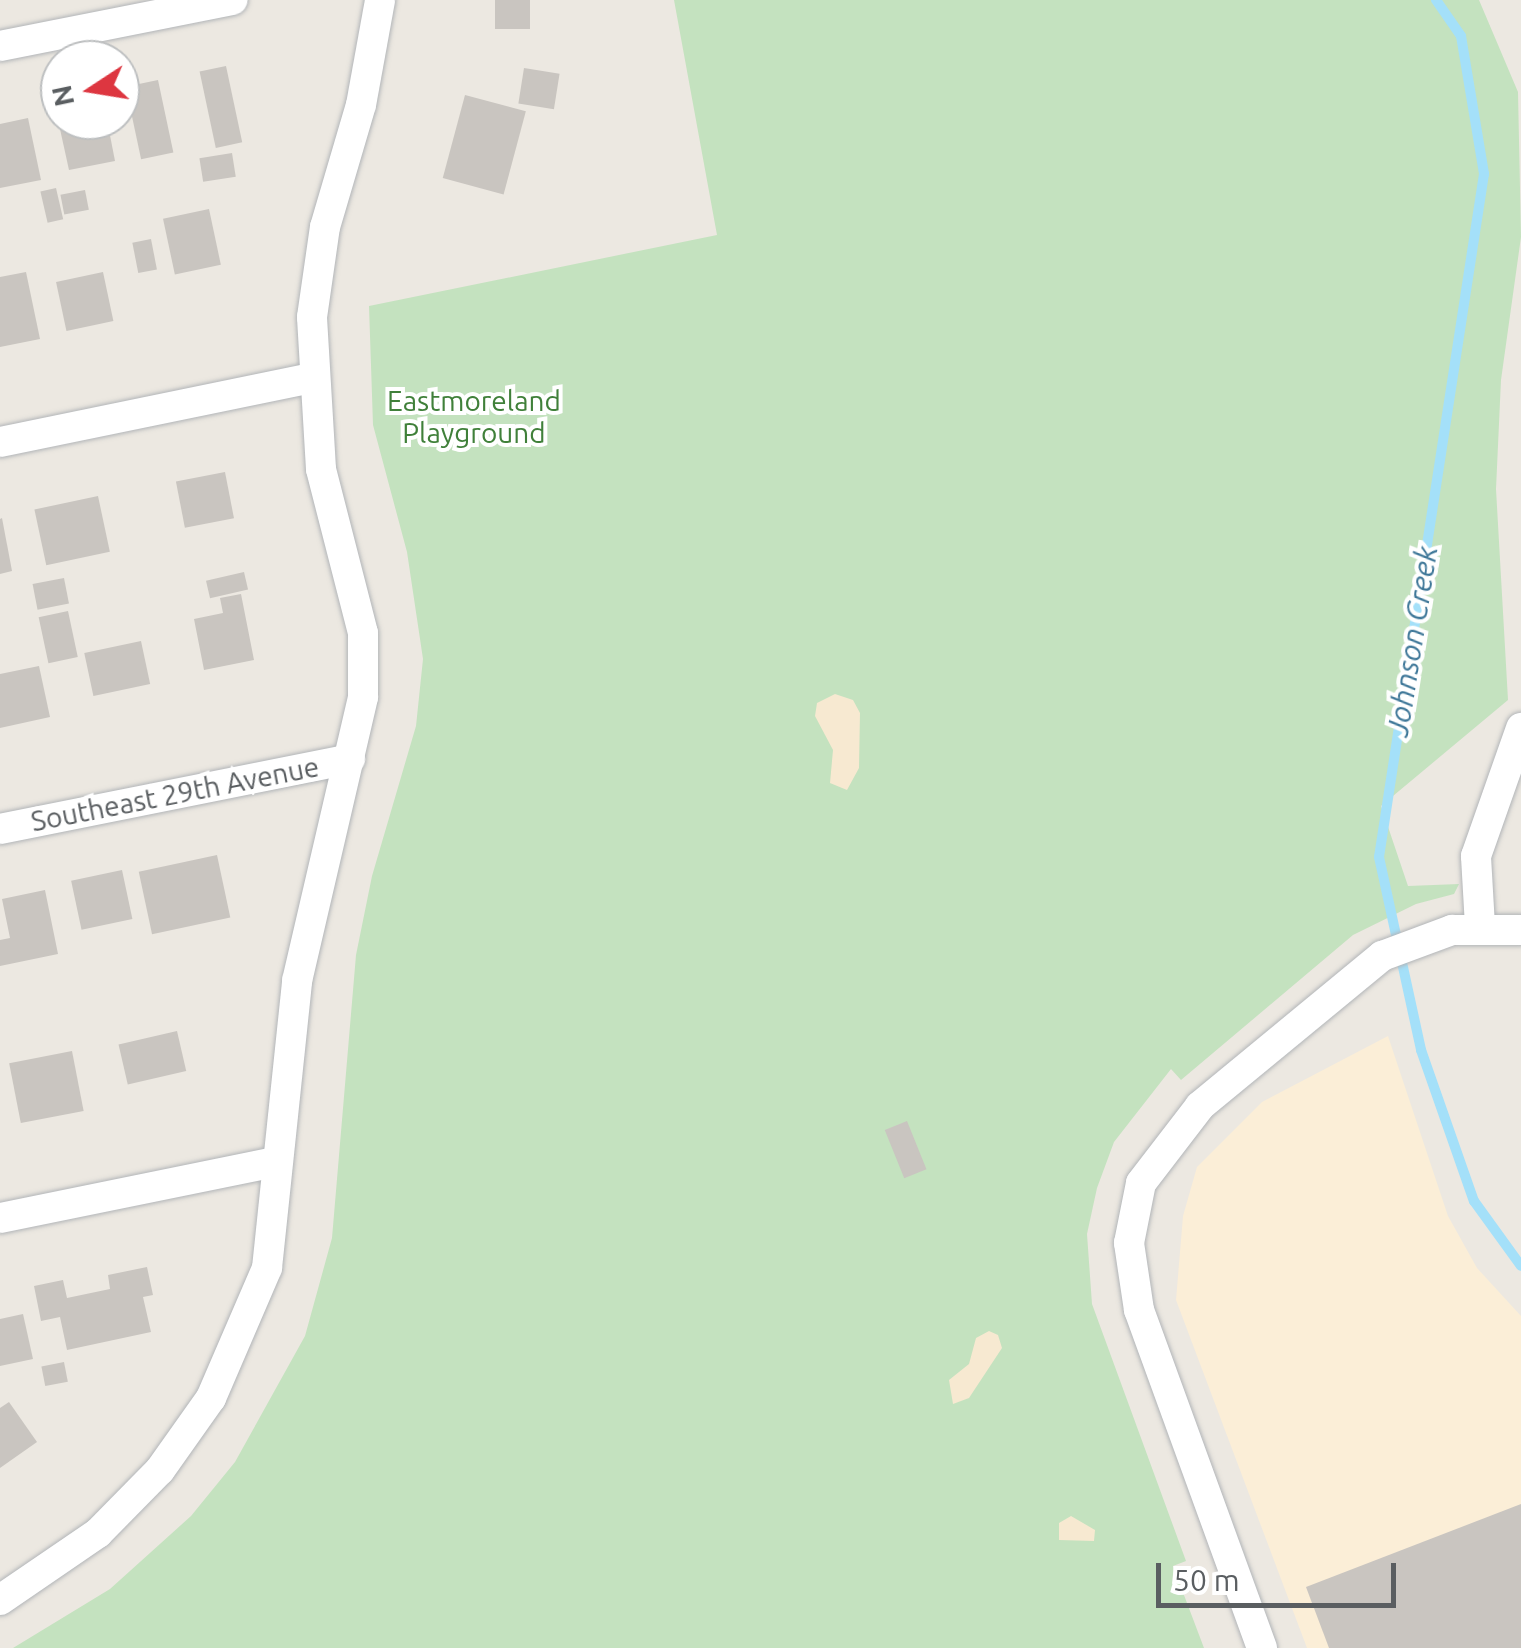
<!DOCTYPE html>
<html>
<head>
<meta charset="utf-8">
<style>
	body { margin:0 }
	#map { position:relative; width:1521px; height:1648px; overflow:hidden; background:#ece8e1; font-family:Ubuntu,sans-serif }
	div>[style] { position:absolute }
	.commercial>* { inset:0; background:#fbeed7 }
	.green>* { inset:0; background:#c4e2bf }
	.sand>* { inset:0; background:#f7e9d1 }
	.stream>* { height:10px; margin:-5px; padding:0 5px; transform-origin:5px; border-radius:5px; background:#a4e0f9 }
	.building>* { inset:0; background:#c9c5c0; transform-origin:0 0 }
	.roads { filter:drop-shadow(0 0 2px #b2b5b8) drop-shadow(0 0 2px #b2b5b8) }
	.street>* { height:30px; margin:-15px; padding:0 15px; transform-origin:15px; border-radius:15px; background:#fff }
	span { translate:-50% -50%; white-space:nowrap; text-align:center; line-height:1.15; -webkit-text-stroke:8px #fff; paint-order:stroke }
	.park-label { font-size:28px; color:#40803a }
	.street-label { font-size:28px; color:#5a5e61 }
	.water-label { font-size:30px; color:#3e7798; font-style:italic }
	.north { position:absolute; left:40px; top:40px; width:100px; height:100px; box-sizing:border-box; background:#fff; border:2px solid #bdbfc0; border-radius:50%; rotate:258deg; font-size:28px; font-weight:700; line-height:40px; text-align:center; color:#5a5e61 }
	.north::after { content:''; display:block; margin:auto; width:35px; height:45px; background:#dd3640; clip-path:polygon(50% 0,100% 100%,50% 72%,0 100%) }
	.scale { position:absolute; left:1156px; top:1563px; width:240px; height:45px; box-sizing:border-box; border:5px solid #5a5e61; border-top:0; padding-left:12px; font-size:30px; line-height:35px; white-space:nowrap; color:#5a5e61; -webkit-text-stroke:8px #fff; paint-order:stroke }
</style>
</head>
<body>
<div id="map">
	<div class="commercial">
		<i style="clip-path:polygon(1388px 1036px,1448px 1216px,1477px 1268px,1521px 1316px,1521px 1648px,1307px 1648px,1176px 1300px,1183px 1216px,1197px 1167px,1262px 1102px)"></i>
	</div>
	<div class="green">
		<i style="clip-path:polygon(674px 0,1479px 0,1518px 92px,1521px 237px,1501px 380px,1496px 489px,1508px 700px,1381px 806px,1408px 886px,1459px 884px,1454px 894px,1416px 904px,1353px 935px,1181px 1080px,1171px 1069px,1114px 1142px,1097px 1188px,1087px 1234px,1092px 1304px,1186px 1561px,1173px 1566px,1204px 1648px,13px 1648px,110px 1589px,191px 1516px,235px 1462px,305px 1336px,332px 1238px,356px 955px,372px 876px,416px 726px,423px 659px,407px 552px,373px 425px,369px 306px,717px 235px)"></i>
	</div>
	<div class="sand">
		<i style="clip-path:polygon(835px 694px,853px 700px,860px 713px,859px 768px,847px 790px,830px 783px,833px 750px,815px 716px,817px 703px)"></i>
		<i style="clip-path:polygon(989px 1331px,998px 1335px,1002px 1348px,969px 1398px,953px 1404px,949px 1380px,969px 1364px,976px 1338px)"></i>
		<i style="clip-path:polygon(1071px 1516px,1095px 1530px,1094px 1541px,1059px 1540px,1059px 1523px)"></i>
	</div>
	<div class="stream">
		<i style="left:1436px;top:0;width:44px;rotate:55.2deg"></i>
		<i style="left:1461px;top:36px;width:140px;rotate:80.5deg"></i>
		<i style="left:1484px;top:174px;width:691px;rotate:98.74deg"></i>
		<i style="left:1379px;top:857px;width:198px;rotate:77.7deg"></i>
		<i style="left:1421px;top:1050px;width:160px;rotate:70.7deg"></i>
		<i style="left:1474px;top:1201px;width:80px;rotate:54.1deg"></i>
	</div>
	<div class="building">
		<i style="left:495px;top:0;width:35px;height:29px"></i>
		<i style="left:226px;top:66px;width:78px;height:27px;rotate:78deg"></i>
		<i style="left:524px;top:68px;width:36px;height:36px;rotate:9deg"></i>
		<i style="left:158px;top:80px;width:74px;height:33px;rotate:78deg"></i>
		<i style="left:465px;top:95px;width:63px;height:86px;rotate:15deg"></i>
		<i style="clip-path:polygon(28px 118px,41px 180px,0 188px,0 124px)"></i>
		<i style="clip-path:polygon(58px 120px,107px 120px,115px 161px,69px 170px)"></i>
		<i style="left:232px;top:153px;width:24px;height:33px;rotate:81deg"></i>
		<i style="left:56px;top:188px;width:32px;height:16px;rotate:77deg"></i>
		<i style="left:85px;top:190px;width:20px;height:25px;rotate:79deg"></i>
		<i style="left:209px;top:209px;width:57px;height:47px;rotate:78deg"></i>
		<i style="left:151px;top:239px;width:31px;height:19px;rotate:79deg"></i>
		<i style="clip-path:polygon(26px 272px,40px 339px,0 347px,0 277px)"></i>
		<i style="left:103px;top:272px;width:50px;height:48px;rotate:78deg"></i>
		<i style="left:225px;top:472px;width:47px;height:50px;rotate:79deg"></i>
		<i style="left:98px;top:496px;width:57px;height:65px;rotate:78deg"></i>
		<i style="clip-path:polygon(2px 518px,12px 571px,0 574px,0 519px)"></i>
		<i style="left:244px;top:572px;width:18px;height:39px;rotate:77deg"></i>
		<i style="left:64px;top:578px;width:26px;height:32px;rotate:79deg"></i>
		<i style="clip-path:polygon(241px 594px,254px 660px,204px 670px,194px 619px,223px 613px,220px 598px)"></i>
		<i style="left:68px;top:611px;width:47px;height:30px;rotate:78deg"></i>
		<i style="left:141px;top:641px;width:44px;height:58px;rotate:78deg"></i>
		<i style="clip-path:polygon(39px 666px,50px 717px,0 728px,0 674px)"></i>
		<i style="left:217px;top:855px;width:64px;height:80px;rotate:78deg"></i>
		<i style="left:122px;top:870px;width:50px;height:52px;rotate:78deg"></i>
		<i style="clip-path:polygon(45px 890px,58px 954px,0 966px,0 940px,10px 938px,2px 899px)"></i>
		<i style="left:177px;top:1031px;width:41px;height:60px;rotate:77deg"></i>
		<i style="left:72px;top:1051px;width:61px;height:64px;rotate:79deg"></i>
		<i style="left:907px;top:1121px;width:52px;height:24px;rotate:68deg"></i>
		<i style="clip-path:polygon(147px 1267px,153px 1295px,143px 1297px,151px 1332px,67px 1350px,60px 1317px,41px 1321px,34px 1286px,63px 1280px,67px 1298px,110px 1289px,108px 1275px)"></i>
		<i style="clip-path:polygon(23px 1314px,33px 1359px,0 1366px,0 1319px)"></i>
		<i style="left:64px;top:1362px;width:20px;height:23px;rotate:79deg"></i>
		<i style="clip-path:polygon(9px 1402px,37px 1442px,0 1468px,0 1408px)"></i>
		<i style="clip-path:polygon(1521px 1504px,1521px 1648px,1329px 1648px,1306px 1587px)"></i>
	</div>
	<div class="roads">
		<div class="street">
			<i style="left:0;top:46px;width:237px;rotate:-11.2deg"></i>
			<i style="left:0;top:442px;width:318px;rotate:-11.6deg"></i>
			<i style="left:0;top:829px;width:357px;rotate:-11.3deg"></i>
			<i style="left:1480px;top:926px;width:70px;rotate:-93.3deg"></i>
			<i style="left:1476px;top:856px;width:136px;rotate:-70.6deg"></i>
			<i style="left:0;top:1218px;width:282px;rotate:-11.5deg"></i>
			<i style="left:0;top:1600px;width:119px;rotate:-34.4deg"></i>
			<i style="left:98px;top:1533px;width:88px;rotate:-45.5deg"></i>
			<i style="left:160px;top:1470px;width:88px;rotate:-54.7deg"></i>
			<i style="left:211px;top:1398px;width:142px;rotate:-66.7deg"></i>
			<i style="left:267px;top:1268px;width:289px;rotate:-84deg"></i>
			<i style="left:297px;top:981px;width:292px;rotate:-76.9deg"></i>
			<i style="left:363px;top:697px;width:64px;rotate:-90deg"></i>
			<i style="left:363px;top:633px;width:169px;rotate:-104.4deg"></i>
			<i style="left:321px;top:469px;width:152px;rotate:-93.4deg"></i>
			<i style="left:312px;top:317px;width:91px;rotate:-81.8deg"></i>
			<i style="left:325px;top:227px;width:127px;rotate:-73.6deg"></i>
			<i style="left:361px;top:105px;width:107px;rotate:-79.7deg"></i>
			<i style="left:1262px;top:1648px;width:360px;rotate:-110deg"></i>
			<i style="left:1139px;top:1310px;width:68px;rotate:-98.5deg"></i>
			<i style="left:1129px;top:1243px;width:61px;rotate:-78.7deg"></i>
			<i style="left:1141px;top:1183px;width:97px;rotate:-52.5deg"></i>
			<i style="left:1200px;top:1106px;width:236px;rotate:-39.5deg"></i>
			<i style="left:1382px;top:956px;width:75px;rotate:-20.4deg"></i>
			<i style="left:1452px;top:930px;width:69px"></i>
		</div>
	</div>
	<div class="park-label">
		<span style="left:474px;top:417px">Eastmoreland<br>Playground</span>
	</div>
	<div class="street-label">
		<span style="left:175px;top:794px;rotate:-11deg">Southeast 29th Avenue</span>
	</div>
	<div class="water-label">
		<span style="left:1412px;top:641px;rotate:-81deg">Johnson Creek</span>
	</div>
	<div class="north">N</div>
	<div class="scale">50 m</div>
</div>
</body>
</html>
